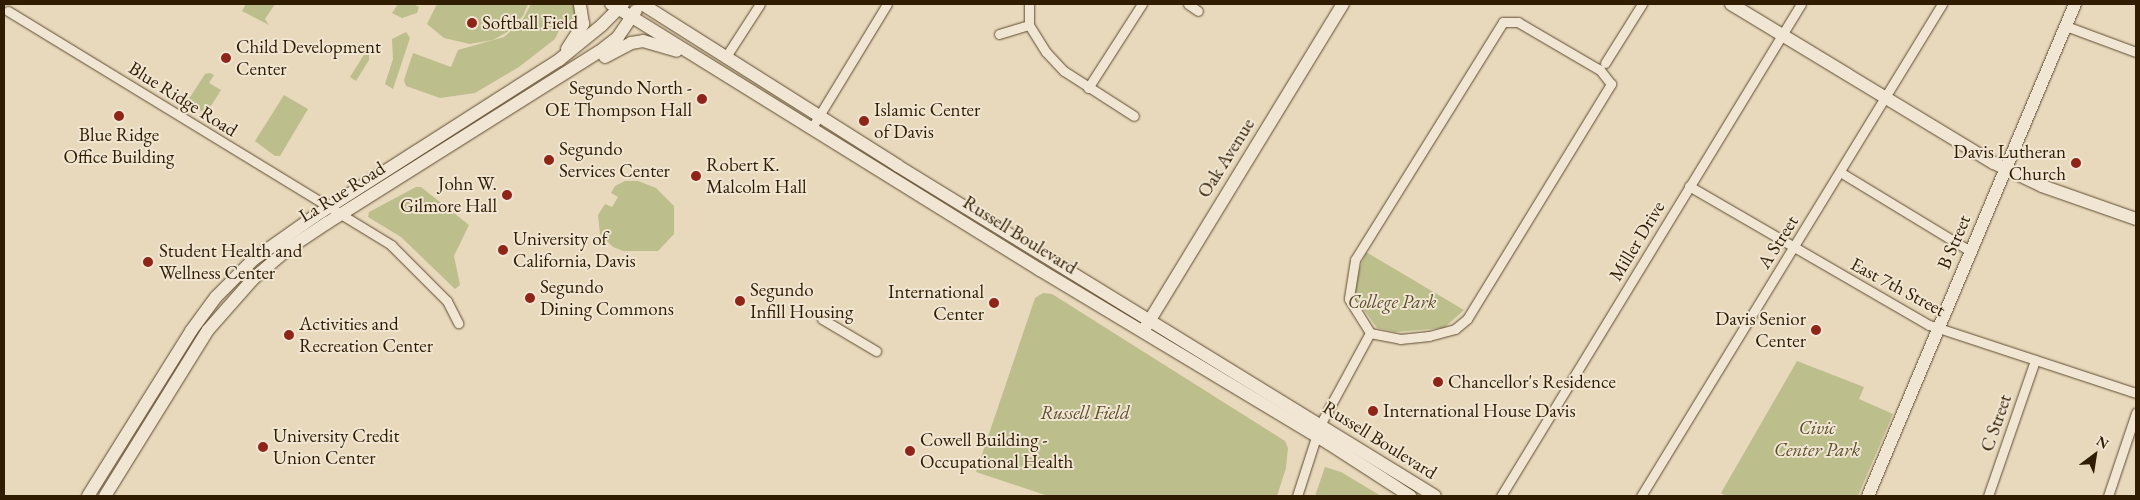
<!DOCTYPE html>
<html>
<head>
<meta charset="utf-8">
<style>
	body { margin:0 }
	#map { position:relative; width:2140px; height:500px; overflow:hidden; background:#e8d9bc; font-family:"EB Garamond",serif }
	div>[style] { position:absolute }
	.green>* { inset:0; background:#bcbe8c }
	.roads { filter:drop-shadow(0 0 1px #5e4b2f) drop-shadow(0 0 1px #5e4b2f) }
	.street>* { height:9px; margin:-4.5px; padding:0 4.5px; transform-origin:4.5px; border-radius:4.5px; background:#f0e6d3 }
	.secondary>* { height:12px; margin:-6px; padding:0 6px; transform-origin:6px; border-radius:6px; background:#f0e6d3 }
	.dots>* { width:14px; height:14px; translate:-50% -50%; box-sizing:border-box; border:2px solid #f0e6d3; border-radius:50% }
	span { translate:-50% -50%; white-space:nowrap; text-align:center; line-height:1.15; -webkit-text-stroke:4px #f0e6d3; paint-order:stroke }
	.poi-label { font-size:19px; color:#301c00 }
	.left { translate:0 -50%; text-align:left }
	.right { translate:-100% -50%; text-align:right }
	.street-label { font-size:19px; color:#301c00 }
	.park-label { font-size:19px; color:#5a4d2a; font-style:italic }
	.frame { position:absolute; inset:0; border:5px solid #301c00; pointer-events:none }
	.north { position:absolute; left:2070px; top:430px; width:50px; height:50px; -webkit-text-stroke:4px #f0e6d3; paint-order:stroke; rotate:31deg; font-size:14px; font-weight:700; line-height:20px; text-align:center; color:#301c00 }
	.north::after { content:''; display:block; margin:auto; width:18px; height:22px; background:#301c00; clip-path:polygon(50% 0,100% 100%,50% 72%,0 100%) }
</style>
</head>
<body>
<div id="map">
	<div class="green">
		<i style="clip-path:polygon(246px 4px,275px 4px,265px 19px,269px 25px,242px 11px)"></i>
		<i style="clip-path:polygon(398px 4px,413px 4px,419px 7px,417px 13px,402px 18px,392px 13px)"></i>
		<i style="clip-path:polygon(437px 4px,528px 4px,523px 16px,507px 32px,493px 40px,470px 44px,444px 38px,427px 24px)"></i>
		<i style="clip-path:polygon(531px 4px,575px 4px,576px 23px,562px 24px,555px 39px,519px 67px,475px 93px,440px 98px,406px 86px,404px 80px,413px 53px,451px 67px,458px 50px,504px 37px,522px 21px)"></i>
		<i style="clip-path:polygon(406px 32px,410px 38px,393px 89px,385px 84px,393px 59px,392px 39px)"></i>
		<i style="clip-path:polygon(369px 47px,369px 60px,356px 81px,350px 77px)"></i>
		<i style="clip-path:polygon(210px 73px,214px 75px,209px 83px,221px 90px,206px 114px,187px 102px,205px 74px)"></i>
		<i style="clip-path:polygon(284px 95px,308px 109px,280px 156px,275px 156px,255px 141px)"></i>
		<i style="clip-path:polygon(625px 181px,638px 181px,656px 188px,674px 206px,674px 234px,658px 251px,623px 251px,613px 247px,600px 234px,598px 215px,605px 204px,612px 207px,618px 197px,611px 193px,615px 186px)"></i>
		<i style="clip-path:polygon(416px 187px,421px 187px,469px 225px,454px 256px,460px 285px,455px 289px,401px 237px,368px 217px,369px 212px)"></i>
		<i style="clip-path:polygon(1366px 252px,1464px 310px,1444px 328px,1395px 332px,1377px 328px,1354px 296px,1354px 283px)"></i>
		<i style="clip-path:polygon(1043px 293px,1052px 294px,1285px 441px,1288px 448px,1286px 468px,1277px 496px,1048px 496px,976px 472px,1035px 298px)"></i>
		<i style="clip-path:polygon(1797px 361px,1864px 387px,1859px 399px,1893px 414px,1858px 496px,1726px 496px,1721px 493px)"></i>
		<i style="clip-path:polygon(1325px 467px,1341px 472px,1381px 496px,1315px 496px)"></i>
	</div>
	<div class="roads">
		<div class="street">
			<i style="left:1029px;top:4px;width:21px;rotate:90deg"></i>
			<i style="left:1029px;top:25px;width:32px;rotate:58deg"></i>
			<i style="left:1046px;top:52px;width:26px;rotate:47deg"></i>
			<i style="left:1064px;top:71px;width:83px;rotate:32.7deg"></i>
			<i style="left:1188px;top:4px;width:12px;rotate:35deg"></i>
			<i style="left:8px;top:11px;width:449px;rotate:31.4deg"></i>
			<i style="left:391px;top:245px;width:79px;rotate:45deg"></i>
			<i style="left:447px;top:301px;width:25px;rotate:63deg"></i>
			<i style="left:2066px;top:26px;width:75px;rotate:20.4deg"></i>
			<i style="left:999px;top:34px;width:31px;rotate:-17deg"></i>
			<i style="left:725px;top:58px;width:64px;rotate:-57.1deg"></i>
			<i style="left:1605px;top:63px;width:70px;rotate:-57.9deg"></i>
			<i style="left:1088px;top:88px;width:100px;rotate:-57.3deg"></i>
			<i style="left:811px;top:129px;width:146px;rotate:-58.7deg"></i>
			<i style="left:1840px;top:172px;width:152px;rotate:31.3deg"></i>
			<i style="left:1689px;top:186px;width:277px;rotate:30.1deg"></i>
			<i style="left:1929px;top:325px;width:218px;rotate:18.2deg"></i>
			<i style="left:822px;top:319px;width:63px;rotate:30.7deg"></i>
			<i style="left:1297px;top:496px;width:75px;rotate:-72.1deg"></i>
			<i style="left:1320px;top:425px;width:105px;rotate:-61.5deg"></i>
			<i style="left:1370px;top:333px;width:31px;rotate:11deg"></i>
			<i style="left:1400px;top:339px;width:29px;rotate:-6deg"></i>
			<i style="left:1429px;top:336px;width:27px;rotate:-15deg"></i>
			<i style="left:1455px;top:329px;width:16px;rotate:-40deg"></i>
			<i style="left:1467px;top:319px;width:276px;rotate:-58.5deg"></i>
			<i style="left:1611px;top:84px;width:18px;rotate:-128deg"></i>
			<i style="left:1600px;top:70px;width:95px;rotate:-149.7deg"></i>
			<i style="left:1518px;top:22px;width:15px;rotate:180deg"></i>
			<i style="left:1503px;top:22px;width:280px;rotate:121.9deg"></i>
			<i style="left:1355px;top:260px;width:39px;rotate:99deg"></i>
			<i style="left:1349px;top:299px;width:40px;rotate:58deg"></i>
			<i style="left:1501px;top:496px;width:576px;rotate:-58.63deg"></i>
			<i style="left:1641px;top:496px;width:577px;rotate:-58.54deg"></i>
			<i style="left:1988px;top:496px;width:144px;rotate:-70.9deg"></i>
			<i style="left:2108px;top:496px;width:88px;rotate:-71.4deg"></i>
		</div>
		<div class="secondary">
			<i style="left:611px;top:4px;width:505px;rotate:31.8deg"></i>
			<i style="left:1040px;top:270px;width:336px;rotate:31deg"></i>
			<i style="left:1328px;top:443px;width:98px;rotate:32.9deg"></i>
			<i style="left:642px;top:4px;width:303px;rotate:32.3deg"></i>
			<i style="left:898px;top:166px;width:630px;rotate:31.57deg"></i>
			<i style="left:1731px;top:4px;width:307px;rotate:31.2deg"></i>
			<i style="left:1994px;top:163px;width:53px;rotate:25.6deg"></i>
			<i style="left:2042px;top:186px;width:100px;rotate:19.3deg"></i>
			<i style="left:567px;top:49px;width:30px;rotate:-57deg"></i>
			<i style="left:583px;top:24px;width:20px;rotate:-99deg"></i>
			<i style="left:605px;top:57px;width:30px;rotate:-28deg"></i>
			<i style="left:631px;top:43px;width:12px;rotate:-9deg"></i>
			<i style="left:643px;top:41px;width:35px;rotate:16deg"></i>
			<i style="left:1145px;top:328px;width:380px;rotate:-58.6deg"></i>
			<i style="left:88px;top:496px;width:195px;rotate:-58deg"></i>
			<i style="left:191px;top:331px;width:42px;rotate:-53.7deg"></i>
			<i style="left:216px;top:297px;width:54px;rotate:-45deg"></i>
			<i style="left:254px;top:259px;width:75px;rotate:-35.2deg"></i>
			<i style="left:315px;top:216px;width:290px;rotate:-32.6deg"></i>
			<i style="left:559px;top:60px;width:55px;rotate:-39.1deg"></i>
			<i style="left:602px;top:25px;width:30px;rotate:-45deg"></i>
			<i style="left:105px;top:496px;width:195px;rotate:-58.2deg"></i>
			<i style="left:208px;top:330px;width:68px;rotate:-48.6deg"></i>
			<i style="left:253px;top:279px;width:46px;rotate:-40.6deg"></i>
			<i style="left:288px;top:249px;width:47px;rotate:-33.7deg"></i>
			<i style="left:327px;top:223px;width:321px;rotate:-32.2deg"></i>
			<i style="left:599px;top:52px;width:24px;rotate:-38deg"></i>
			<i style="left:618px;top:37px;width:32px;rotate:-56deg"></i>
			<i style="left:1868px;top:496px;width:534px;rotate:-67.18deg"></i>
		</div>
	</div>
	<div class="dots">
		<i style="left:472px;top:23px;background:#8f2418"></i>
		<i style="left:226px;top:58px;background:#8f2418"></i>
		<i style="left:702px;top:99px;background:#8f2418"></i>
		<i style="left:119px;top:116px;background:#8f2418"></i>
		<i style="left:864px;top:121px;background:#8f2418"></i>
		<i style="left:549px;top:160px;background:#8f2418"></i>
		<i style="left:2076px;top:163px;background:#8f2418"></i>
		<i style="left:696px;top:176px;background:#8f2418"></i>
		<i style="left:507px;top:195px;background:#8f2418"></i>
		<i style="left:503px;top:250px;background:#8f2418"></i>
		<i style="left:148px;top:262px;background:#8f2418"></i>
		<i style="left:530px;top:298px;background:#8f2418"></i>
		<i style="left:740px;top:301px;background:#8f2418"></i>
		<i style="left:994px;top:303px;background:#8f2418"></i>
		<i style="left:1816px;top:330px;background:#8f2418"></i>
		<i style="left:289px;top:335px;background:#8f2418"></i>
		<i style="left:1438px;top:382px;background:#8f2418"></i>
		<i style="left:1373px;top:411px;background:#8f2418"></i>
		<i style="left:263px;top:447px;background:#8f2418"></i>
		<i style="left:910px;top:451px;background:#8f2418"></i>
	</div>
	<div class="poi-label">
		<span class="left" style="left:482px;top:23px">Softball Field</span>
		<span class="left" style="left:236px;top:58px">Child Development<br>Center</span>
		<span class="right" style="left:692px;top:99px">Segundo North -<br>OE Thompson Hall</span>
		<span class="left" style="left:874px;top:121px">Islamic Center<br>of Davis</span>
		<span style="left:119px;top:146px">Blue Ridge<br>Office Building</span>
		<span class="left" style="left:559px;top:160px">Segundo<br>Services Center</span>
		<span class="right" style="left:2066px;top:163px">Davis Lutheran<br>Church</span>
		<span class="left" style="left:706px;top:176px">Robert K.<br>Malcolm Hall</span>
		<span class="right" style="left:497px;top:195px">John W.<br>Gilmore Hall</span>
		<span class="left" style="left:513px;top:250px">University of<br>California, Davis</span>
		<span class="left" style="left:159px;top:262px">Student Health and<br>Wellness Center</span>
		<span class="left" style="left:540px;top:298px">Segundo<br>Dining Commons</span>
		<span class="left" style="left:750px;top:301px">Segundo<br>Infill Housing</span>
		<span class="right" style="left:984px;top:303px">International<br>Center</span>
		<span class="right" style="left:1806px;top:330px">Davis Senior<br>Center</span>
		<span class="left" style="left:299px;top:335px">Activities and<br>Recreation Center</span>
		<span class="left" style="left:1448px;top:382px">Chancellor's Residence</span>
		<span class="left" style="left:1383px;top:411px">International House Davis</span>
		<span class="left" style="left:273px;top:447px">University Credit<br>Union Center</span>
		<span class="left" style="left:920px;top:451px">Cowell Building -<br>Occupational Health</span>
	</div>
	<div class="street-label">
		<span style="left:183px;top:99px;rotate:32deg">Blue Ridge Road</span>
		<span style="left:1226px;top:158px;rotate:-58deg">Oak Avenue</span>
		<span style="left:342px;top:192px;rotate:-32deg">La Rue Road</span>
		<span style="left:1020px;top:235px;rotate:32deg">Russell Boulevard</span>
		<span style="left:1637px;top:241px;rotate:-59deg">Miller Drive</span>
		<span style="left:1778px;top:242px;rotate:-58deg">A Street</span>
		<span style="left:1954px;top:242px;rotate:-67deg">B Street</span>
		<span style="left:1898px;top:287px;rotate:28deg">East 7th Street</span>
		<span style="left:1996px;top:423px;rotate:-71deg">C Street</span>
		<span style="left:1380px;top:440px;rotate:32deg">Russell Boulevard</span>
	</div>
	<div class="park-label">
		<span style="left:1392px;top:302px">College Park</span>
		<span style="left:1085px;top:413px">Russell Field</span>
		<span style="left:1817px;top:439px">Civic<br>Center Park</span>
	</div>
	<div class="frame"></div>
	<div class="north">N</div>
</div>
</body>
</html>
